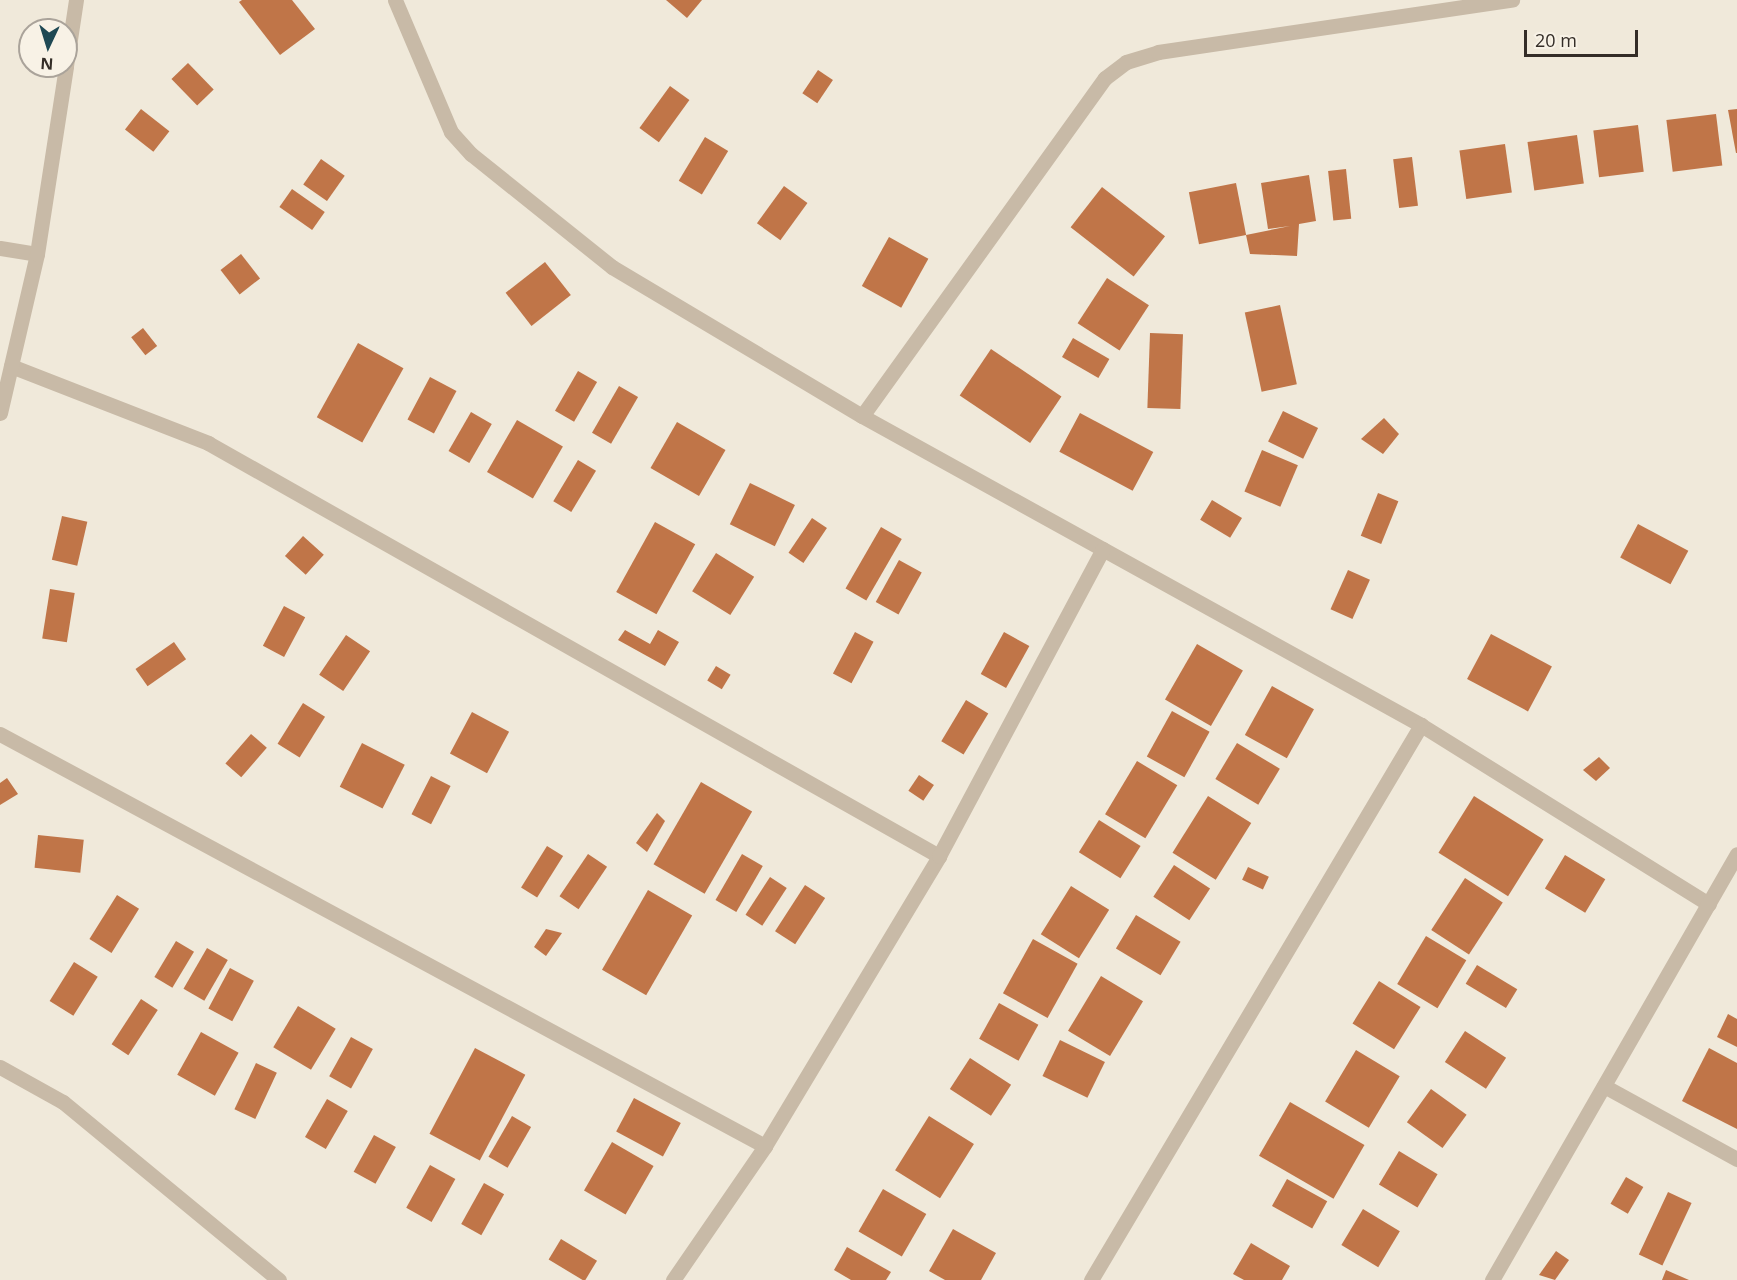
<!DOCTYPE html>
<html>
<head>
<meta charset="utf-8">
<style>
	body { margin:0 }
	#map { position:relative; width:1737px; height:1280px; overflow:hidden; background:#f0e9da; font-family:"Open Sans",sans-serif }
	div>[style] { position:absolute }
	.building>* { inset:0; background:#c07548; transform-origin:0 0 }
	.street>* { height:15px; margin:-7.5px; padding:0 7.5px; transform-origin:7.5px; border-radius:7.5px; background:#c8baa7 }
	span { translate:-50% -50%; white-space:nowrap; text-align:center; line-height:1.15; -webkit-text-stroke:4.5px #f8f2e6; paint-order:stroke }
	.north { position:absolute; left:18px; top:18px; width:60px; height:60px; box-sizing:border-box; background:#f8f2e6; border:2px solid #aaa39a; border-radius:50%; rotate:184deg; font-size:16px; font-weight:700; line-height:24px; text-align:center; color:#342d27 }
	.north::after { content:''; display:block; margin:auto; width:21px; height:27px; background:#1f4954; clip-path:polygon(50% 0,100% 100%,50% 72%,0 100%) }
	.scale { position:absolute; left:1524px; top:30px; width:114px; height:27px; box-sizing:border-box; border:3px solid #342d27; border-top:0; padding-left:8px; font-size:18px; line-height:21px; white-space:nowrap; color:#342d27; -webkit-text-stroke:4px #f8f2e6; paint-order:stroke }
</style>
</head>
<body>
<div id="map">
	<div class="building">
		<i style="clip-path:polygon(242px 0,292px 0,315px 29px,280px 55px,239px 2px)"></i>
		<i style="clip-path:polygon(666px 0,702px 0,687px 18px)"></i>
		<i style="left:188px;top:63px;width:37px;height:23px;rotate:46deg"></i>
		<i style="left:818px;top:70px;width:18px;height:28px;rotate:34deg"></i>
		<i style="left:670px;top:86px;width:24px;height:52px;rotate:36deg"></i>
		<i style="left:141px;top:109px;width:36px;height:26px;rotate:38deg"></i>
		<i style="clip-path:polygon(1737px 109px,1737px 153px,1736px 153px,1728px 110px)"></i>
		<i style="left:1716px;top:114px;width:52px;height:50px;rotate:83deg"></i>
		<i style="left:1638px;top:125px;width:47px;height:45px;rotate:83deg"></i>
		<i style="left:1577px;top:135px;width:49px;height:50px;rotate:82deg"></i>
		<i style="left:705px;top:137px;width:27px;height:51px;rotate:31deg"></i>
		<i style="left:1505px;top:144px;width:49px;height:46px;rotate:82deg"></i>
		<i style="left:1412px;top:157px;width:49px;height:19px;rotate:83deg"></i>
		<i style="left:321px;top:159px;width:29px;height:31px;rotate:35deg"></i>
		<i style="left:1346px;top:169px;width:50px;height:18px;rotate:84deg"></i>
		<i style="clip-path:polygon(1309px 175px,1316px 221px,1299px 224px,1297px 256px,1250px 254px,1246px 235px,1290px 226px,1268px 229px,1261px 183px)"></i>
		<i style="left:1236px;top:183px;width:53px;height:48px;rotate:79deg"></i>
		<i style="left:784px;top:186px;width:29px;height:46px;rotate:36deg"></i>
		<i style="left:1102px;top:187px;width:80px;height:51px;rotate:38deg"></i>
		<i style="left:292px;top:189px;width:40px;height:22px;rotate:35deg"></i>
		<i style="left:889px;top:237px;width:45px;height:56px;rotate:29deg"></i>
		<i style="left:241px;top:254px;width:31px;height:26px;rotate:52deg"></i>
		<i style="left:545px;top:262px;width:42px;height:50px;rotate:52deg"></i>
		<i style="left:1107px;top:278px;width:50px;height:54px;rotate:33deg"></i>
		<i style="left:1280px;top:305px;width:81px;height:36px;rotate:78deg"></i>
		<i style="left:143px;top:328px;width:23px;height:15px;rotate:52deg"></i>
		<i style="left:1150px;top:333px;width:33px;height:75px;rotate:2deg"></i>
		<i style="left:1073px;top:338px;width:42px;height:22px;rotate:30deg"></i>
		<i style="left:358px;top:343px;width:52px;height:85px;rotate:29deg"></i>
		<i style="left:991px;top:349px;width:85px;height:56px;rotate:34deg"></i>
		<i style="left:578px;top:371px;width:22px;height:46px;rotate:30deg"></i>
		<i style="left:430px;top:377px;width:30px;height:48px;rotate:28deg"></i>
		<i style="left:619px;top:386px;width:22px;height:54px;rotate:30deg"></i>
		<i style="left:1283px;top:411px;width:39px;height:34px;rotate:26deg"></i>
		<i style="left:471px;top:412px;width:24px;height:45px;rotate:30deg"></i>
		<i style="left:1080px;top:413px;width:83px;height:44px;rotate:28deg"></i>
		<i style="clip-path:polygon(1384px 418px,1399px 434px,1383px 454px,1361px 439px)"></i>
		<i style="left:517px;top:420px;width:53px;height:60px;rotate:30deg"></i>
		<i style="left:677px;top:422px;width:56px;height:53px;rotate:30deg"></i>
		<i style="left:1262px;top:450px;width:39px;height:45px;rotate:23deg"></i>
		<i style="left:578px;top:460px;width:21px;height:48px;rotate:31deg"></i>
		<i style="left:750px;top:483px;width:50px;height:46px;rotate:26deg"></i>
		<i style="left:1378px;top:493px;width:22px;height:46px;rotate:22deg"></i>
		<i style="left:1212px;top:500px;width:35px;height:23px;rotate:31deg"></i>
		<i style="left:62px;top:516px;width:26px;height:45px;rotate:13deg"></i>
		<i style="left:812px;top:518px;width:18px;height:42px;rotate:34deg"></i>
		<i style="left:655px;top:522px;width:46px;height:80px;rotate:29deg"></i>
		<i style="left:1638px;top:524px;width:57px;height:38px;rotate:28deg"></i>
		<i style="left:881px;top:527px;width:24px;height:71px;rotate:30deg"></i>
		<i style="left:303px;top:536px;width:28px;height:27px;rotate:42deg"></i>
		<i style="left:716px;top:553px;width:45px;height:45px;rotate:32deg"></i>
		<i style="left:899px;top:560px;width:26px;height:48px;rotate:29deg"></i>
		<i style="left:1348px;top:570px;width:24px;height:43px;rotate:24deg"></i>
		<i style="left:50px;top:589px;width:25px;height:50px;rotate:9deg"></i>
		<i style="left:284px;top:606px;width:24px;height:45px;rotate:28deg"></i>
		<i style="clip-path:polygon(625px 630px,650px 644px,658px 630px,679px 642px,665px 666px,618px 640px)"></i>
		<i style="left:855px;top:632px;width:21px;height:47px;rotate:28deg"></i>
		<i style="left:1004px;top:632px;width:29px;height:48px;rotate:29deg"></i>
		<i style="left:1491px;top:634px;width:69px;height:51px;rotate:28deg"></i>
		<i style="left:346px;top:635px;width:29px;height:48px;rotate:34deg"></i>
		<i style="left:174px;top:642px;width:21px;height:47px;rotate:55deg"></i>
		<i style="left:1197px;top:644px;width:53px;height:64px;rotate:30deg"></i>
		<i style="left:716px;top:666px;width:17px;height:17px;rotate:31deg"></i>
		<i style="left:1272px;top:686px;width:48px;height:56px;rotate:29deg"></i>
		<i style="left:966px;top:700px;width:26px;height:48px;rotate:31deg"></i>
		<i style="left:303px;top:703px;width:26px;height:48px;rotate:32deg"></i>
		<i style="left:1172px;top:711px;width:43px;height:52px;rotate:29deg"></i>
		<i style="left:472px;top:712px;width:42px;height:47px;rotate:28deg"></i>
		<i style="left:251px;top:734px;width:21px;height:39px;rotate:41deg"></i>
		<i style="left:362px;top:743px;width:48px;height:49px;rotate:27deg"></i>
		<i style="left:1237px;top:743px;width:50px;height:42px;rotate:31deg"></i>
		<i style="clip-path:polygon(1599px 757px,1610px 768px,1596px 781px,1583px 770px)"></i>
		<i style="left:1137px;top:761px;width:47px;height:62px;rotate:31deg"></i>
		<i style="left:919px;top:775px;width:18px;height:19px;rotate:34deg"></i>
		<i style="left:431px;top:776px;width:22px;height:43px;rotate:27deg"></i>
		<i style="clip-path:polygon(7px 778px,18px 794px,0 805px,0 783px)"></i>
		<i style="left:701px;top:782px;width:59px;height:95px;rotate:30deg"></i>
		<i style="left:1208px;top:796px;width:51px;height:67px;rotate:32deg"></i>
		<i style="left:1474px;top:796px;width:82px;height:67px;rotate:32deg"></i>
		<i style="clip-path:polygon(657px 813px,665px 821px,647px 852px,636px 843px)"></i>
		<i style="left:1099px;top:820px;width:49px;height:38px;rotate:32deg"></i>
		<i style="left:38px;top:835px;width:46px;height:33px;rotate:6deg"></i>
		<i style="left:547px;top:846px;width:19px;height:49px;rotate:32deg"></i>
		<i style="left:588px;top:854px;width:23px;height:51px;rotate:34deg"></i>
		<i style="left:742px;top:854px;width:24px;height:53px;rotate:30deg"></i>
		<i style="left:1565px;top:855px;width:47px;height:39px;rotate:31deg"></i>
		<i style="left:1174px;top:865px;width:43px;height:38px;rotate:33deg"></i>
		<i style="left:1248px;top:867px;width:23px;height:14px;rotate:25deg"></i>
		<i style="left:770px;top:877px;width:20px;height:45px;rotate:33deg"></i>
		<i style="left:1465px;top:878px;width:45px;height:62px;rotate:33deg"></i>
		<i style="left:805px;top:885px;width:24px;height:55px;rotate:33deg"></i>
		<i style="left:1071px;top:886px;width:45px;height:57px;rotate:32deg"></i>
		<i style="left:648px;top:890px;width:51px;height:92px;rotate:30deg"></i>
		<i style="left:117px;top:895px;width:26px;height:52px;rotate:32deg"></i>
		<i style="left:1136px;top:915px;width:52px;height:39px;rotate:31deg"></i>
		<i style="clip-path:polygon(546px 929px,562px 933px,546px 956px,534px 947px)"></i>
		<i style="left:1426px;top:936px;width:47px;height:56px;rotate:31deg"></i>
		<i style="left:1033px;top:939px;width:51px;height:62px;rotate:29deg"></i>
		<i style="left:176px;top:941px;width:21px;height:42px;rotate:31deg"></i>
		<i style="left:207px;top:948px;width:24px;height:47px;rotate:30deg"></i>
		<i style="left:74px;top:962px;width:28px;height:46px;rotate:32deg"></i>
		<i style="left:1477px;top:965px;width:47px;height:22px;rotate:31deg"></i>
		<i style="left:230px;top:968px;width:27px;height:46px;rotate:28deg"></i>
		<i style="left:1101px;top:976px;width:49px;height:64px;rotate:31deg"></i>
		<i style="left:1379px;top:981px;width:49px;height:50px;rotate:32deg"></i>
		<i style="left:141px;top:999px;width:20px;height:54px;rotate:33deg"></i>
		<i style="left:999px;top:1003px;width:45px;height:41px;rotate:29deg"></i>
		<i style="left:298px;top:1006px;width:44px;height:48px;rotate:31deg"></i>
		<i style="clip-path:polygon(1728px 1014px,1737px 1019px,1737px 1047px,1717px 1037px)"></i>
		<i style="left:1465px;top:1031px;width:49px;height:37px;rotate:33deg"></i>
		<i style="left:201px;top:1032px;width:43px;height:49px;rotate:29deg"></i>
		<i style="left:351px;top:1037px;width:25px;height:45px;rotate:29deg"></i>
		<i style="left:1060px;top:1040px;width:50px;height:40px;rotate:26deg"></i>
		<i style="left:475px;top:1048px;width:57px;height:97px;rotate:28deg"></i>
		<i style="clip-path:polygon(1709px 1048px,1737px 1063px,1737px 1129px,1682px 1101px)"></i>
		<i style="left:1356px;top:1050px;width:51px;height:60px;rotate:31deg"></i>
		<i style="left:970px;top:1058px;width:49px;height:37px;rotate:33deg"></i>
		<i style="left:256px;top:1063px;width:23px;height:51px;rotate:25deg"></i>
		<i style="left:1431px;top:1089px;width:44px;height:41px;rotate:36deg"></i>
		<i style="left:634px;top:1098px;width:53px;height:38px;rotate:28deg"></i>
		<i style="left:327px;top:1099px;width:24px;height:44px;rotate:30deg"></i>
		<i style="left:1290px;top:1102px;width:86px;height:62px;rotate:30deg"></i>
		<i style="left:512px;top:1116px;width:22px;height:47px;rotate:30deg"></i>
		<i style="left:929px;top:1116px;width:53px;height:64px;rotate:32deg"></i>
		<i style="left:374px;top:1135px;width:25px;height:42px;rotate:29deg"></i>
		<i style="left:612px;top:1142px;width:48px;height:56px;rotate:30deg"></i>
		<i style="left:1399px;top:1151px;width:45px;height:39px;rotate:31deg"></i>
		<i style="left:430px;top:1165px;width:29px;height:49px;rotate:29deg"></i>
		<i style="left:1626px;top:1177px;width:20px;height:31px;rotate:30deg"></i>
		<i style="left:1287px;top:1179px;width:46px;height:31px;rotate:29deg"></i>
		<i style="left:484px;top:1183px;width:23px;height:47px;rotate:29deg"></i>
		<i style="left:883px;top:1189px;width:50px;height:49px;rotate:30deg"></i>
		<i style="left:1668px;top:1192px;width:26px;height:69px;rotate:25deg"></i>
		<i style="left:1363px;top:1209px;width:43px;height:42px;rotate:31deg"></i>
		<i style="clip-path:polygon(953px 1229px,996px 1253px,981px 1280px,945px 1280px,929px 1271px)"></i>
		<i style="left:561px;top:1239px;width:42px;height:24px;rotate:31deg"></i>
		<i style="clip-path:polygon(1251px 1243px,1290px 1266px,1282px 1280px,1244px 1280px,1233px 1274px)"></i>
		<i style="clip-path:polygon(847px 1247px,891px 1272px,886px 1280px,851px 1280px,834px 1270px)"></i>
		<i style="clip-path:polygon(1556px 1251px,1569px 1260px,1555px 1280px,1539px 1275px)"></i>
		<i style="clip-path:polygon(1666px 1270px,1689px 1280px,1662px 1280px)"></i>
	</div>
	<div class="street">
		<i style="left:395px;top:0;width:143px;rotate:67deg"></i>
		<i style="left:451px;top:132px;width:30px;rotate:48deg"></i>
		<i style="left:471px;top:154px;width:181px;rotate:38.7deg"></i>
		<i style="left:612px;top:267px;width:291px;rotate:30.8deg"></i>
		<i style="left:862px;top:416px;width:639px;rotate:28.93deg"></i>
		<i style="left:1421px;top:725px;width:339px;rotate:31.9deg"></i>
		<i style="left:66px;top:66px;width:67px;rotate:-81.4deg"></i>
		<i style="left:0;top:248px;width:37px;rotate:9deg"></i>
		<i style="left:11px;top:366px;width:212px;rotate:21.3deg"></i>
		<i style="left:208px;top:443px;width:840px;rotate:29.47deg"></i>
		<i style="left:0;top:413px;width:163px;rotate:-76.9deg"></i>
		<i style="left:37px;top:254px;width:190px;rotate:-81.2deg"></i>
		<i style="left:862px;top:416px;width:416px;rotate:-54.3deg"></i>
		<i style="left:1105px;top:78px;width:26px;rotate:-37deg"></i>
		<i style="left:1126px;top:62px;width:34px;rotate:-17deg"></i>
		<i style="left:1158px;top:52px;width:358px;rotate:-8.4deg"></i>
		<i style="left:0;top:734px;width:869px;rotate:28.31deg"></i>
		<i style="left:0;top:1067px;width:72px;rotate:29.1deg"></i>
		<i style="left:63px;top:1102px;width:280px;rotate:39.5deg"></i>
		<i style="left:1604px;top:1086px;width:152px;rotate:28.8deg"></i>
		<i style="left:673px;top:1280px;width:163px;rotate:-55.5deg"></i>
		<i style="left:765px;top:1146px;width:338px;rotate:-59deg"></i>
		<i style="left:939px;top:856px;width:348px;rotate:-61.9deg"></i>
		<i style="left:1091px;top:1280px;width:646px;rotate:-59.26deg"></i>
		<i style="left:1492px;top:1280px;width:491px;rotate:-60.1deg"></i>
	</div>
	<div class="north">N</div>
	<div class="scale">20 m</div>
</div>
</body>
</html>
